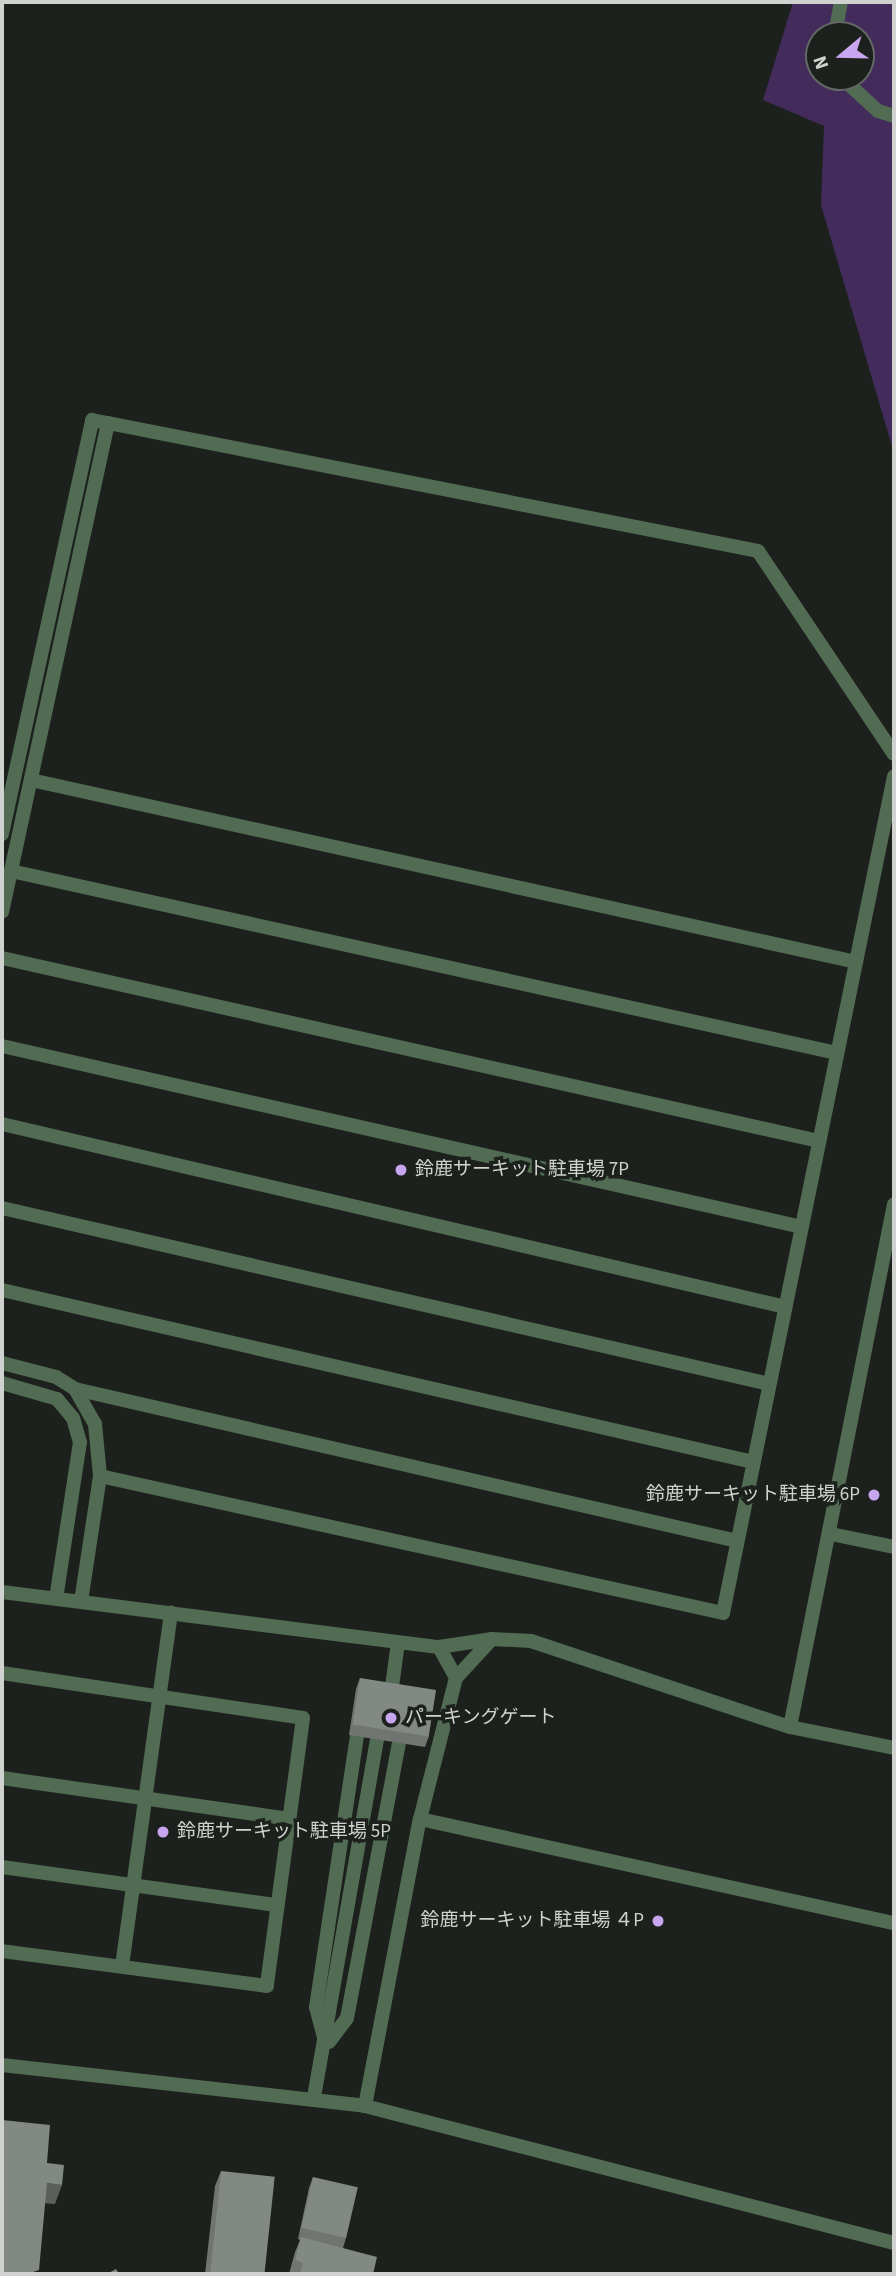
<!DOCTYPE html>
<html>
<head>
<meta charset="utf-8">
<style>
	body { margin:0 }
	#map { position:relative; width:896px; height:2276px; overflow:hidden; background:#1c211d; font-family:"Source Sans 3","Noto Sans JP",sans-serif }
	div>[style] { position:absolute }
	.green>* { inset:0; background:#432c5b }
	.service>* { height:14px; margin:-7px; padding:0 7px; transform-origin:7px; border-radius:7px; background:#526b53 }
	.tertiary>* { height:14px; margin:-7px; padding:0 7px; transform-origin:7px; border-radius:7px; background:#526b53 }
	.wall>* { inset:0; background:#707571 }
	.shaded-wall>* { inset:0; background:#5b5f5c }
	.building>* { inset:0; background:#828883; transform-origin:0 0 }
	.dots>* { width:19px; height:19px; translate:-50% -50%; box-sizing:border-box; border:4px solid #1c211d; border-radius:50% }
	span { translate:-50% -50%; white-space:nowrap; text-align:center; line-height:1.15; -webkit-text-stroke:7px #1c211d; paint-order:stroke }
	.poi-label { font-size:19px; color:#cfd2cf }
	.left { translate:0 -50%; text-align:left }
	.right { translate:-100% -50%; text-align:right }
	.frame { position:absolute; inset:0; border:4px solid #cfd2cf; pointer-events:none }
	.north { position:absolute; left:805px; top:21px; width:70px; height:70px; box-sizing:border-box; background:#1c211d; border:2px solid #646864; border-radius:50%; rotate:251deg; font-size:19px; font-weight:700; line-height:28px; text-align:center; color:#cfd2cf }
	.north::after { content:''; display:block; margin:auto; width:24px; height:32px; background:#c8a6ef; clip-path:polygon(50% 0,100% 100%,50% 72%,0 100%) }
</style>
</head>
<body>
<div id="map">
	<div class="green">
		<i style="clip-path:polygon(evenodd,793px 2px,894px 2px,894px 453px,821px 205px,824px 126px,763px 100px,793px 2px,819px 35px,861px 35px,861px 77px,819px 77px,819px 35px)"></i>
	</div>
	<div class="service">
		<i style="left:835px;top:35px;width:34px;rotate:-80deg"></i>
		<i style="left:841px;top:77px;width:50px;rotate:42.6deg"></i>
		<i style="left:878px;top:111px;width:17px;rotate:17deg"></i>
		<i style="left:108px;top:423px;width:662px;rotate:11.14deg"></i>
		<i style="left:758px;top:551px;width:244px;rotate:56.2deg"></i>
		<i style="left:31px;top:780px;width:845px;rotate:12.44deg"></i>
		<i style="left:2px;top:834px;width:424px;rotate:-77.7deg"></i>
		<i style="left:92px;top:420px;width:16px;rotate:11deg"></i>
		<i style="left:108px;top:423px;width:500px;rotate:102.23deg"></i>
		<i style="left:11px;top:871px;width:846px;rotate:12.43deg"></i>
		<i style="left:2px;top:958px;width:837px;rotate:12.63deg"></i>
		<i style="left:2px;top:1046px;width:820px;rotate:12.75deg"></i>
		<i style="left:2px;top:1124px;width:804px;rotate:13.15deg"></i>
		<i style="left:2px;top:1208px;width:787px;rotate:12.92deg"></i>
		<i style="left:2px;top:1290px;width:770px;rotate:12.9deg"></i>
		<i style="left:2px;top:1363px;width:56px;rotate:14.5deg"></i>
		<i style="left:56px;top:1377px;width:22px;rotate:32deg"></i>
		<i style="left:75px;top:1389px;width:40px;rotate:60.3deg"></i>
		<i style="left:95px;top:1424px;width:52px;rotate:84.5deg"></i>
		<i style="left:100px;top:1476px;width:126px;rotate:98.6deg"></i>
		<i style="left:2px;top:1383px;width:57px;rotate:16.2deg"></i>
		<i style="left:57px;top:1399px;width:25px;rotate:50deg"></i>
		<i style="left:73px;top:1418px;width:25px;rotate:74deg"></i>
		<i style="left:80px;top:1442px;width:158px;rotate:98.7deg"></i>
		<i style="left:75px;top:1389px;width:679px;rotate:12.93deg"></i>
		<i style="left:100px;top:1476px;width:638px;rotate:12.4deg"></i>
		<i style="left:723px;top:1613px;width:854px;rotate:-78.45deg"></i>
		<i style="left:831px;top:1534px;width:64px;rotate:11.7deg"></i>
		<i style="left:2px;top:1592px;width:440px;rotate:7.2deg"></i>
		<i style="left:439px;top:1647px;width:54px;rotate:-8.6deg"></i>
		<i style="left:492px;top:1639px;width:39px;rotate:3deg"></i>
		<i style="left:531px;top:1641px;width:273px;rotate:18.4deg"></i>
		<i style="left:790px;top:1727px;width:106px;rotate:11.4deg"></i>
		<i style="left:439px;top:1647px;width:35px;rotate:61deg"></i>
		<i style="left:2px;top:1673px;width:304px;rotate:8.5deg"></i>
		<i style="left:303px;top:1718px;width:270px;rotate:97.7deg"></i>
		<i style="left:267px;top:1986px;width:267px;rotate:-172.5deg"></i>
		<i style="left:391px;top:1694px;width:52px;rotate:-82.3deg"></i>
		<i style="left:790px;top:1727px;width:533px;rotate:-78.75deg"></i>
		<i style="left:2px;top:1778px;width:290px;rotate:8.1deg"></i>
		<i style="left:420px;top:1819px;width:485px;rotate:12.4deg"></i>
		<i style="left:2px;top:1867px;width:278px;rotate:7.9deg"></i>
		<i style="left:122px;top:1966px;width:357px;rotate:-82.1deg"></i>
		<i style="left:325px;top:2041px;width:35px;rotate:-105deg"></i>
		<i style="left:316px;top:2007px;width:274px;rotate:-81.4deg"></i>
		<i style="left:329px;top:2042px;width:30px;rotate:-53deg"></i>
		<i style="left:347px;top:2018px;width:280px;rotate:-79.3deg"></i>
		<i style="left:314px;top:2097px;width:364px;rotate:-80deg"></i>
		<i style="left:365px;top:2106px;width:292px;rotate:-79.2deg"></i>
		<i style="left:420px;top:1819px;width:146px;rotate:-75.7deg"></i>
		<i style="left:456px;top:1678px;width:53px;rotate:-47.3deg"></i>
	</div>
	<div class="tertiary">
		<i style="left:2px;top:2065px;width:365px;rotate:6.4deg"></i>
		<i style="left:365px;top:2106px;width:546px;rotate:14.52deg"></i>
	</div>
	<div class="wall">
		<i style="clip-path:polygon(360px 1678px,429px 1736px,425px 1747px,349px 1735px,356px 1689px)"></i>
		<i style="clip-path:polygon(221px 2171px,265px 2274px,205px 2274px,215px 2186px)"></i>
		<i style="clip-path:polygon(313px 2177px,346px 2238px,343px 2248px,373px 2274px,289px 2274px,295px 2252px,300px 2240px,298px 2239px,309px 2188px)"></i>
	</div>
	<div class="shaded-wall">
		<i style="clip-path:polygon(47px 2183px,62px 2185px,55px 2204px,40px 2203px)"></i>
	</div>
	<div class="building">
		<i style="left:360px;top:1678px;width:77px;height:47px;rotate:9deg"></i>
		<i style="clip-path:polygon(2px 2120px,50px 2125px,47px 2163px,64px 2165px,62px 2185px,47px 2183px,39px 2270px,27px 2274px,2px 2274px)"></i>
		<i style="left:221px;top:2171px;width:54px;height:104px;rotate:6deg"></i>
		<i style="left:313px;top:2177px;width:46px;height:52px;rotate:13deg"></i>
		<i style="clip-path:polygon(301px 2237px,377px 2257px,373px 2274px,300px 2274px,303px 2263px,295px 2260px)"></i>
		<i style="clip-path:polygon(116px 2269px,119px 2274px,107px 2274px)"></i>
	</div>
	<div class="dots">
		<i style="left:401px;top:1170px;background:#c8a6ef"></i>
		<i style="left:874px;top:1495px;background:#c8a6ef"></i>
		<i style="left:391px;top:1718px;background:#c8a6ef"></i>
		<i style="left:163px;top:1832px;background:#c8a6ef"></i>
		<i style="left:658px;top:1921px;background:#c8a6ef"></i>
	</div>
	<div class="poi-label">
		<span class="left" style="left:415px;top:1170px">鈴鹿サーキット駐車場 7P</span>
		<span class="right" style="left:860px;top:1495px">鈴鹿サーキット駐車場 6P</span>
		<span class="left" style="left:405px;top:1718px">パーキングゲート</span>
		<span class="left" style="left:177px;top:1832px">鈴鹿サーキット駐車場 5P</span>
		<span class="right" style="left:644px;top:1921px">鈴鹿サーキット駐車場 ４P</span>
	</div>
	<div class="frame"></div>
	<div class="north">N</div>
</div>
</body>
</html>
